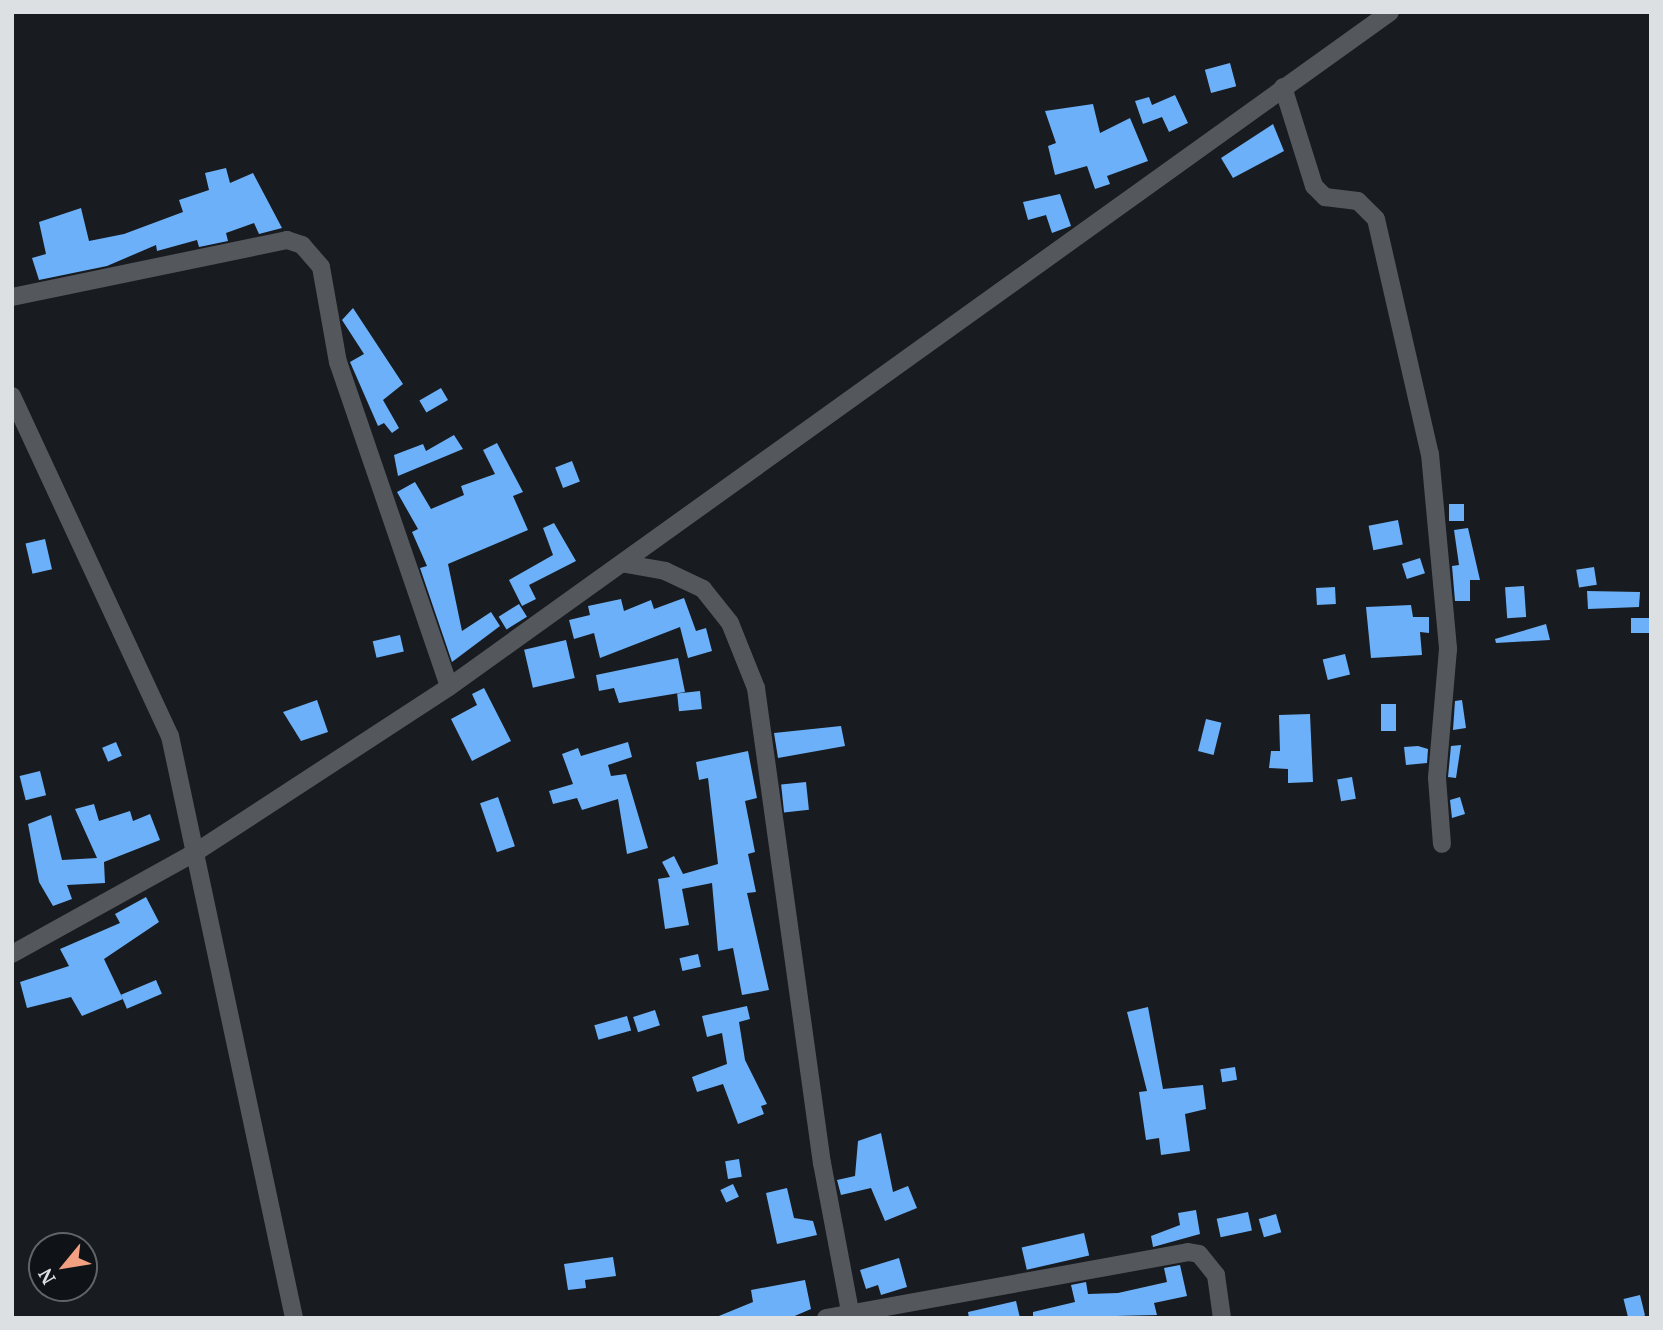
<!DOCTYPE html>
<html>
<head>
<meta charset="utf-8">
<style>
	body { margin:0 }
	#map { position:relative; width:1663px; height:1330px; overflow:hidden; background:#181b1f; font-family:"PT Serif",serif }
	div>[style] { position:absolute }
	.building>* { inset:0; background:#6cb0f9; transform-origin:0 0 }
	.minor>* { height:18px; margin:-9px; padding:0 9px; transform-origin:9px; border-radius:9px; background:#54585c }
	span { translate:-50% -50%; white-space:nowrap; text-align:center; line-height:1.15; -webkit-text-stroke:7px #0f1216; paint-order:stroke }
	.frame { position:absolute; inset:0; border:14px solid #dde0e2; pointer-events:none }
	.north { position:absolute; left:28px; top:1232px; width:70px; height:70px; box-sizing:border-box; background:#0f1216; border:2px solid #616468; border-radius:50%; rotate:240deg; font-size:19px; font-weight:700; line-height:28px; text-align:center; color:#dde0e2 }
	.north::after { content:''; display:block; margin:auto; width:24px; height:32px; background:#f2a081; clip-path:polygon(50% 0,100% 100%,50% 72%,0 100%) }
</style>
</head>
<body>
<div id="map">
	<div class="building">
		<i style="left:1230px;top:63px;width:24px;height:26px;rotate:75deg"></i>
		<i style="clip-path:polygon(1175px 95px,1188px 123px,1169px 132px,1162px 117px,1143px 124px,1135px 101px,1149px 97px,1152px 105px)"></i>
		<i style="clip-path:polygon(1093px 104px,1100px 133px,1130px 118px,1148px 161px,1107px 176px,1110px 184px,1095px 189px,1087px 166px,1055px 175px,1048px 146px,1056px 143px,1045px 111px)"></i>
		<i style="clip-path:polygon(1273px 124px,1284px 151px,1233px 178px,1221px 158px)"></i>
		<i style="clip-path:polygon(226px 168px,230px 183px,253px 173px,282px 228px,259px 234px,254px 223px,226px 233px,228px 241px,199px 247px,197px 240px,157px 251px,156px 245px,107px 266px,39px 280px,32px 258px,46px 254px,39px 222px,81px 208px,89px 241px,124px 234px,183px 212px,179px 200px,209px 190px,205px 173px)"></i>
		<i style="clip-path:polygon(1060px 194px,1071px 226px,1052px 233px,1046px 215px,1028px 220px,1023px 202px)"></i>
		<i style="clip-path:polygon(353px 308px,403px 384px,383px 400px,399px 428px,392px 433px,384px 423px,378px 426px,350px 362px,364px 354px,342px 320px)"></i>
		<i style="left:441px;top:388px;width:14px;height:25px;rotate:60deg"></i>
		<i style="clip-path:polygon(454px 435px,463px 449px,398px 476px,394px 455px,423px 444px,426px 451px)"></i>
		<i style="clip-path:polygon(497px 443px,523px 492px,513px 496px,528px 530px,448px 564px,462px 631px,491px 612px,500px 626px,452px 662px,420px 568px,427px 566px,412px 532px,418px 529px,397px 492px,415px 482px,431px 509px,464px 495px,461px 486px,495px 474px,483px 450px)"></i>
		<i style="left:572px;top:461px;width:22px;height:18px;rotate:69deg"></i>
		<i style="left:1449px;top:504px;width:15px;height:17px"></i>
		<i style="left:1398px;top:520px;width:25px;height:30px;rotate:79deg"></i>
		<i style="clip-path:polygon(554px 523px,576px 561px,529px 585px,536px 599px,522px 606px,509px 580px,553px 555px,543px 528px)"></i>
		<i style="clip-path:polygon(1468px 528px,1480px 580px,1470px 580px,1470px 601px,1455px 601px,1452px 566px,1459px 565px,1454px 530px)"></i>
		<i style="left:45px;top:539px;width:31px;height:20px;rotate:77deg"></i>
		<i style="left:1420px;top:558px;width:16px;height:19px;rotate:72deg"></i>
		<i style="left:1594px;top:567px;width:18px;height:18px;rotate:81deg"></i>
		<i style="left:1524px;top:586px;width:31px;height:19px;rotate:86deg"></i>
		<i style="left:1335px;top:587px;width:17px;height:19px;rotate:87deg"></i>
		<i style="clip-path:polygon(1587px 591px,1640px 592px,1639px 607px,1588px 609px)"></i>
		<i style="clip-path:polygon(684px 598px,696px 631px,706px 628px,712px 651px,688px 658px,680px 627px,600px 658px,594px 633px,574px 639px,569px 620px,590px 615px,588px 606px,621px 599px,624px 611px,651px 600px,654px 609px)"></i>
		<i style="left:519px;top:604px;width:15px;height:24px;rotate:58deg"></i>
		<i style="clip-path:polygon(1411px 605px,1413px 617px,1429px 617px,1429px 633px,1420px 632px,1422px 655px,1371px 658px,1366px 607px)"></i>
		<i style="left:1651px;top:618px;width:15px;height:20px;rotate:90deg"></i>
		<i style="clip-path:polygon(1546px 624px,1550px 640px,1496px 643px,1495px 639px)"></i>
		<i style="left:400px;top:635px;width:17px;height:28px;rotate:77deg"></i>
		<i style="left:566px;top:640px;width:39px;height:43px;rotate:77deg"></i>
		<i style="left:1345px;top:654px;width:21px;height:23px;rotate:76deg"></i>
		<i style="clip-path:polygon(678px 658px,685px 692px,619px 703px,614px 688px,599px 691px,596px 675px)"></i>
		<i style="clip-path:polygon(484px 688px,511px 741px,472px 761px,451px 719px,477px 705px,472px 694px)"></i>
		<i style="left:700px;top:691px;width:18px;height:23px;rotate:84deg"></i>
		<i style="clip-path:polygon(317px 700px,328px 732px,301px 741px,283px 712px)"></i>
		<i style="clip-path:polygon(1462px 700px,1466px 728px,1453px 730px,1455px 701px)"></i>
		<i style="left:1381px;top:704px;width:15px;height:27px"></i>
		<i style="clip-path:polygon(1310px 714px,1313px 782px,1288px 783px,1288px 769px,1269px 768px,1271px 751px,1280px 751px,1279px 715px)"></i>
		<i style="left:1206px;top:719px;width:16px;height:33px;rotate:14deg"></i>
		<i style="clip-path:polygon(841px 726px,845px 746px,778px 758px,774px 733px)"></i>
		<i style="left:116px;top:742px;width:15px;height:15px;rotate:67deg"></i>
		<i style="clip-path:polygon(628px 742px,632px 757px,608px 765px,611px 776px,626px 774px,648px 848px,627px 854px,618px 799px,582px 810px,577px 798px,553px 804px,549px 791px,573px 784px,562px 754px,578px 748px,581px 756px)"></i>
		<i style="clip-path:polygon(1461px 745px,1456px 778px,1448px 777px,1451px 746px)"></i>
		<i style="clip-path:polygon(1418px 746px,1428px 749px,1427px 763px,1406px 765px,1404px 747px)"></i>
		<i style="clip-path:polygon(748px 751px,757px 798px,745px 801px,755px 852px,748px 854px,756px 892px,747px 893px,769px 990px,742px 995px,733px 948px,718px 951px,712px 883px,682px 889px,689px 925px,665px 929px,658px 879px,670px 877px,662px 862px,674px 856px,683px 874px,718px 864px,708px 778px,699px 780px,696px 762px)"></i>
		<i style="left:40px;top:771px;width:25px;height:21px;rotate:76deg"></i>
		<i style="left:1352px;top:777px;width:22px;height:15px;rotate:80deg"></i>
		<i style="left:806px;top:782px;width:28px;height:25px;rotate:84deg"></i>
		<i style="left:498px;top:797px;width:52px;height:19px;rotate:71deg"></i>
		<i style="clip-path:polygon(1460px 797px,1465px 814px,1452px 818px,1450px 800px)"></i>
		<i style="clip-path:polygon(94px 804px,99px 821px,130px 811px,133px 821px,150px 814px,160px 840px,104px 862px,105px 883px,67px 885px,72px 899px,53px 906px,39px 882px,28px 824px,51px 815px,62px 860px,97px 858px,75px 809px)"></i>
		<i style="clip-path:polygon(146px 897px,159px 922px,104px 959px,123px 999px,82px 1016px,71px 997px,27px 1008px,20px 982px,69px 966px,60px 949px,120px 923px,115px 914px)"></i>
		<i style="left:698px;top:954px;width:13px;height:19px;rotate:77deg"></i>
		<i style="left:156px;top:980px;width:15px;height:38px;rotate:67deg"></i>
		<i style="clip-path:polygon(747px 1006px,750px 1019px,739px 1022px,745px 1060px,767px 1104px,761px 1106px,764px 1114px,738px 1124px,723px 1084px,697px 1092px,692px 1077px,727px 1064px,722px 1033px,707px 1037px,702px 1016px)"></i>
		<i style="clip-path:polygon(1148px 1007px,1163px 1089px,1203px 1085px,1206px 1109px,1185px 1114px,1190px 1151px,1161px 1155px,1159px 1138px,1146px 1140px,1139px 1092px,1147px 1091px,1127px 1012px)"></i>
		<i style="left:655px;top:1010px;width:16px;height:23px;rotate:72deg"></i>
		<i style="left:627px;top:1016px;width:15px;height:34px;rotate:74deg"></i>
		<i style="left:1235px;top:1067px;width:13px;height:15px;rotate:81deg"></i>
		<i style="clip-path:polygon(881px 1133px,893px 1192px,908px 1186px,917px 1208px,885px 1221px,871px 1188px,841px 1195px,837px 1180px,855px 1176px,858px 1141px)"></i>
		<i style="left:739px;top:1159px;width:18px;height:14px;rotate:81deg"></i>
		<i style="left:733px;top:1184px;width:14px;height:14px;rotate:65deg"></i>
		<i style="clip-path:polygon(787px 1188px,794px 1218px,813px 1221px,817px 1235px,777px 1244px,766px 1193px)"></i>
		<i style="clip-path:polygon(1196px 1210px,1200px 1234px,1153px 1247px,1151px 1236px,1180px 1225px,1178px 1213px)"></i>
		<i style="left:1248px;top:1212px;width:19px;height:32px;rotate:78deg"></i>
		<i style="left:1276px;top:1214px;width:19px;height:18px;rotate:74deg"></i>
		<i style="left:1084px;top:1233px;width:23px;height:64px;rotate:77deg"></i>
		<i style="clip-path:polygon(613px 1257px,616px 1276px,585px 1280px,586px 1288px,568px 1290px,564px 1264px)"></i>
		<i style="clip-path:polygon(899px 1258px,907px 1287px,881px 1295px,878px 1285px,866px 1289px,860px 1270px)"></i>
		<i style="clip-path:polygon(1180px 1265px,1187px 1296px,1154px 1303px,1157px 1315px,1033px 1318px,1033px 1312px,1075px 1302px,1071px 1285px,1086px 1282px,1088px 1294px,1118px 1293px,1167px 1282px,1164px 1268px)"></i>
		<i style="clip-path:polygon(805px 1280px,811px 1309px,790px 1318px,714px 1318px,753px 1302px,751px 1290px)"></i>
		<i style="left:1640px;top:1295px;width:21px;height:17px;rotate:76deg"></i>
		<i style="clip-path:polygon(1016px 1301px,1020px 1318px,969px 1318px,968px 1312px)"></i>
	</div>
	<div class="minor">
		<i style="left:1283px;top:87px;width:104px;rotate:72.6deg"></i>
		<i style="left:1314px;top:186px;width:16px;rotate:45deg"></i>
		<i style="left:1325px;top:197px;width:33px;rotate:7deg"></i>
		<i style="left:1358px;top:201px;width:25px;rotate:45deg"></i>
		<i style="left:1376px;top:219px;width:241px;rotate:77.1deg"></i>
		<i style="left:1430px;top:454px;width:196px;rotate:84.7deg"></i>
		<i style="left:1448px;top:649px;width:129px;rotate:94.9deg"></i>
		<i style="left:1437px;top:778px;width:66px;rotate:85.7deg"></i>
		<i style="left:12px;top:297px;width:281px;rotate:-11.7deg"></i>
		<i style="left:287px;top:240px;width:16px;rotate:18deg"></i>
		<i style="left:302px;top:245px;width:29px;rotate:49deg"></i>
		<i style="left:321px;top:267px;width:97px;rotate:79.9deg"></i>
		<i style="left:338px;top:362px;width:343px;rotate:71.1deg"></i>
		<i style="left:12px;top:396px;width:375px;rotate:65.1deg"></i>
		<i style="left:170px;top:736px;width:595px;rotate:77.97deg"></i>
		<i style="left:626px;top:564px;width:40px;rotate:10deg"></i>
		<i style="left:665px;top:571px;width:42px;rotate:25.3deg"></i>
		<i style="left:703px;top:589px;width:43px;rotate:51.5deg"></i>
		<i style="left:730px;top:623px;width:70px;rotate:68.2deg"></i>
		<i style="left:756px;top:688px;width:480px;rotate:82.1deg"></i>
		<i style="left:822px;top:1163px;width:151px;rotate:79.3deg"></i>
		<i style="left:12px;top:954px;width:210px;rotate:-29deg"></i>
		<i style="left:196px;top:852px;width:302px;rotate:-33.1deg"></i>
		<i style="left:449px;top:687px;width:1158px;rotate:-35.65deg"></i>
		<i style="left:826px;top:1318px;width:368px;rotate:-10.3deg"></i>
		<i style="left:1188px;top:1252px;width:11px;rotate:10deg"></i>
		<i style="left:1199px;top:1254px;width:27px;rotate:51deg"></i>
		<i style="left:1216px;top:1275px;width:43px;rotate:82.1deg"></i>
	</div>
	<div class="frame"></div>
	<div class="north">N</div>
</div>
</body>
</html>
